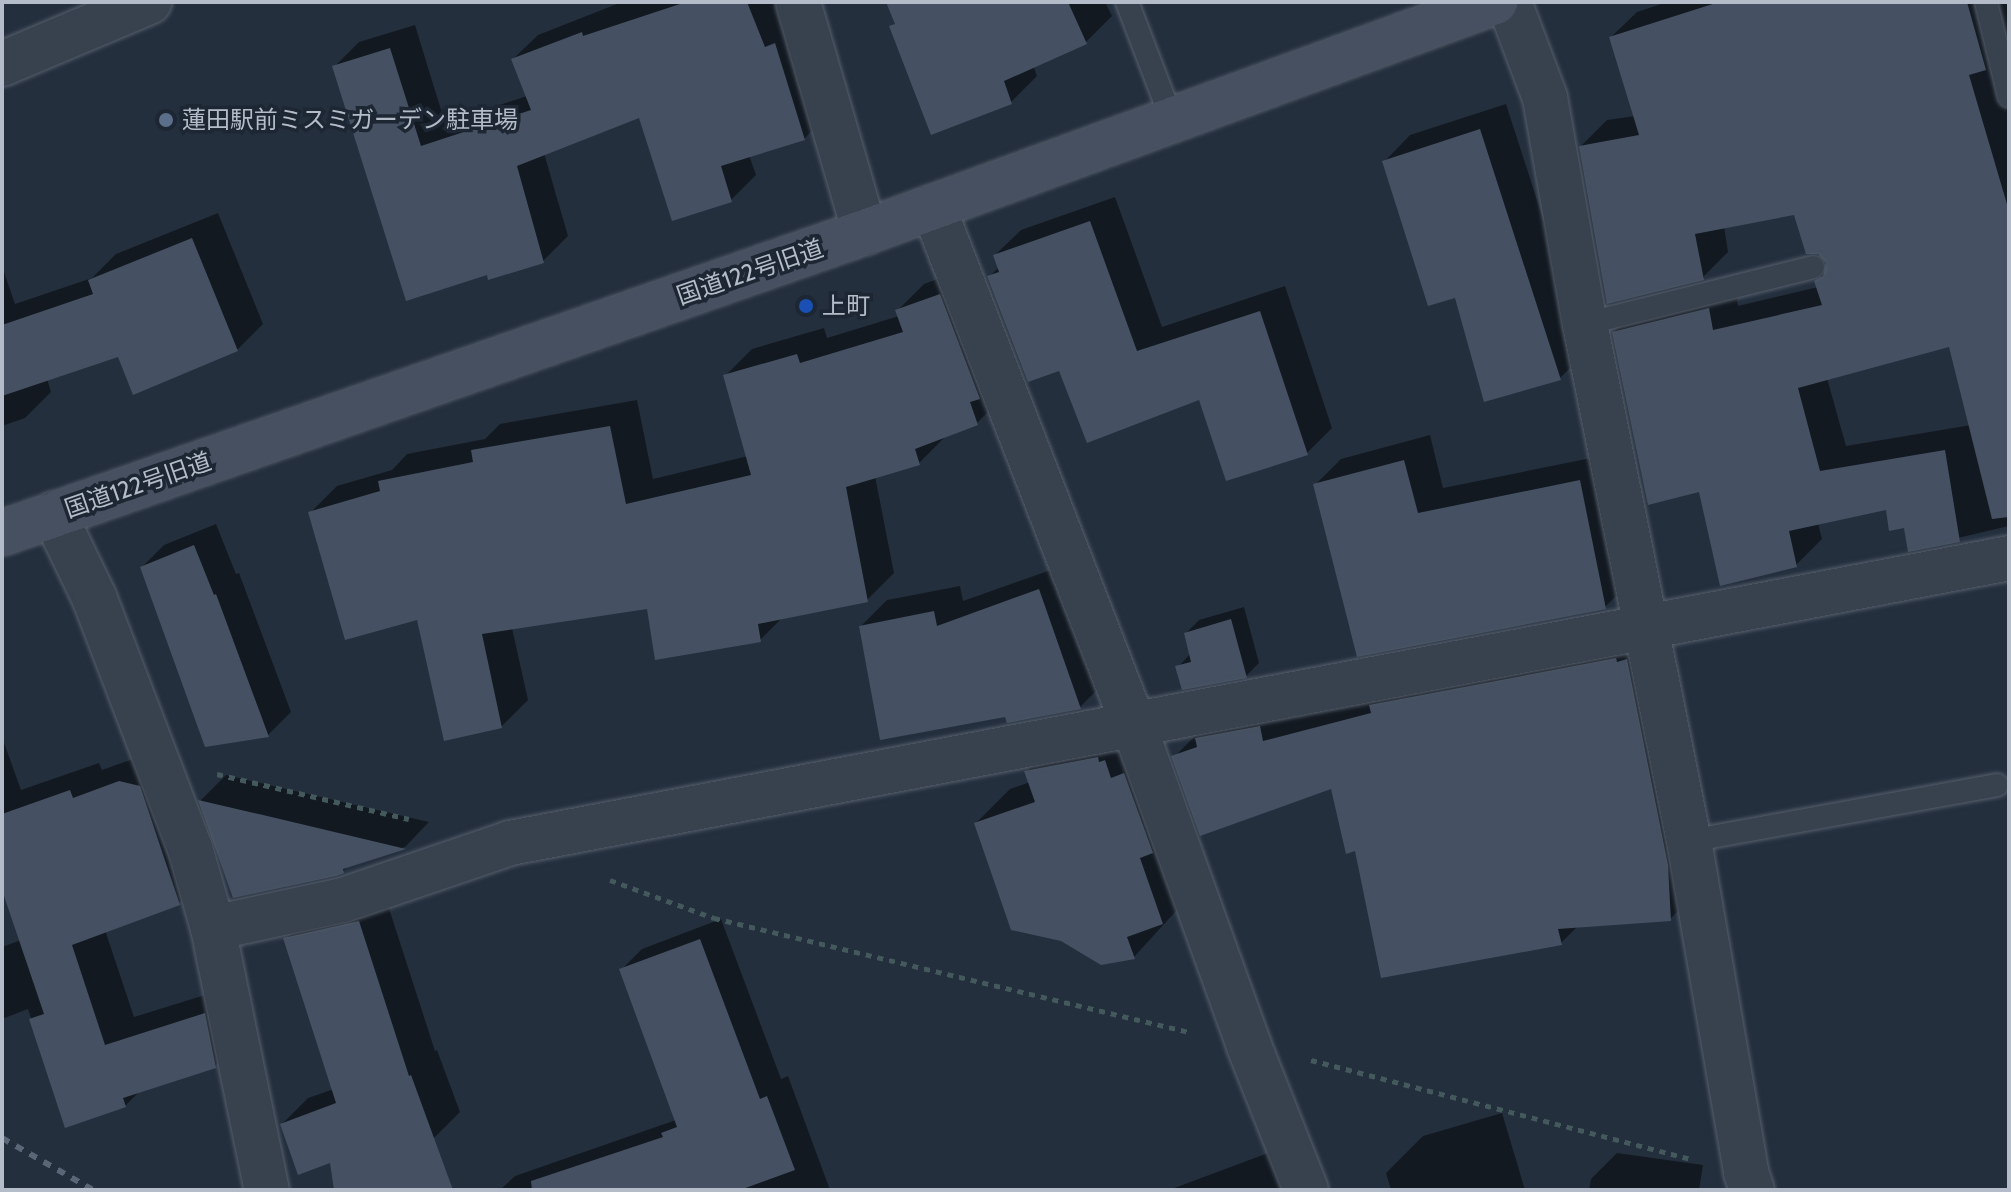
<!DOCTYPE html>
<html>
<head>
<meta charset="utf-8">
<style>
	body { margin:0 }
	#map { position:relative; width:2011px; height:1192px; overflow:hidden; background:#242f3e; font-family:Cabin,"Noto Sans JP",sans-serif }
	div>[style] { position:absolute }
	.shadow>* { inset:0; background:#0007 }
	.building>* { inset:0; background:#455162 }
	.path>* { height:5px; margin-top:-2.5px; transform-origin:0; background:repeating-linear-gradient(90deg,#44595c 0 6px,transparent 0 12px) }
	.roads { filter:drop-shadow(0 0 2px #565f6c) drop-shadow(0 0 2px #565f6c) }
	.lane>* { height:22px; margin:-11px; padding:0 11px; transform-origin:11px; border-radius:11px; background:#38414e }
	.street>* { height:44px; margin:-22px; padding:0 22px; transform-origin:22px; border-radius:22px; background:#38414e }
	.secondary>* { height:44px; margin:-22px; padding:0 22px; transform-origin:22px; border-radius:22px; background:#465061 }
	.rail>* { height:6px; margin-top:-3px; transform-origin:0; background:repeating-linear-gradient(90deg,#5a6575 0 8px,transparent 0 16px) }
	.dots>* { width:22px; height:22px; translate:-50% -50%; box-sizing:border-box; border:4px solid #1d2633; border-radius:50% }
	span { translate:-50% -50%; white-space:nowrap; text-align:center; line-height:1.15; -webkit-text-stroke:7px #1d2633; paint-order:stroke }
	.poi-label { font-size:24px; color:#b4bcc9 }
	.left { translate:0 -50%; text-align:left }
	.street-label { font-size:24px; color:#b4bcc9 }
	.frame { position:absolute; inset:0; border:4px solid #b4bcc9; pointer-events:none }
</style>
</head>
<body>
<div id="map">
	<div class="shadow">
		<i style="clip-path:polygon(622px 2px,781px 2px,828px 114px,804px 139px,749px 155px,756px 175px,731px 200px,640px 115px,544px 153px,568px 236px,543px 261px,334px 67px,359px 42px,415px 25px,445px 123px,527px 96px,513px 59px,538px 35px)"></i>
		<i style="clip-path:polygon(888px 2px,1105px 2px,1112px 16px,1086px 42px,1033px 65px,1037px 76px,1011px 102px,933px 132px,892px 27px,896px 22px)"></i>
		<i style="clip-path:polygon(evenodd,1667px 2px,2009px 2px,2009px 526px,1910px 549px,1906px 526px,1887px 508px,1818px 523px,1822px 539px,1796px 565px,1701px 489px,1614px 332px,1640px 306px,1734px 283px,1738px 306px,1818px 287px,1817px 282px,1829px 264px,1795px 213px,1724px 226px,1728px 252px,1702px 278px,1581px 146px,1607px 120px,1635px 116px,1611px 37px,1637px 12px,1667px 2px,1951px 345px,1971px 425px,1846px 446px,1827px 378px,1951px 345px)"></i>
		<i style="clip-path:polygon(1506px 104px,1586px 352px,1560px 378px,1456px 295px,1384px 162px,1410px 135px)"></i>
		<i style="clip-path:polygon(1115px 197px,1162px 327px,1285px 286px,1332px 428px,1307px 453px,1200px 397px,1060px 369px,989px 277px,999px 267px,995px 255px,1021px 230px)"></i>
		<i style="clip-path:polygon(218px 213px,263px 324px,237px 350px,119px 354px,47px 379px,51px 392px,25px 418px,2px 426px,2px 266px,15px 304px,92px 278px,116px 254px)"></i>
		<i style="clip-path:polygon(967px 268px,1004px 396px,977px 423px,946px 436px,919px 463px,875px 476px,894px 573px,867px 600px,783px 617px,760px 640px,648px 607px,512px 628px,528px 700px,501px 727px,419px 617px,310px 513px,337px 486px,392px 470px,407px 454px,485px 439px,500px 424px,637px 400px,653px 479px,748px 456px,725px 376px,752px 349px,824px 328px,827px 338px,899px 316px,897px 311px,924px 284px)"></i>
		<i style="clip-path:polygon(1430px 435px,1443px 488px,1606px 455px,1631px 581px,1605px 607px,1315px 485px,1341px 459px)"></i>
		<i style="clip-path:polygon(216px 524px,236px 574px,239px 573px,291px 712px,268px 735px,206px 745px,142px 567px,164px 545px)"></i>
		<i style="clip-path:polygon(1065px 565px,1106px 681px,1080px 707px,861px 626px,887px 600px,960px 586px,963px 601px)"></i>
		<i style="clip-path:polygon(1244px 607px,1259px 663px,1246px 676px,1178px 667px,1191px 653px,1186px 633px,1199px 620px)"></i>
		<i style="clip-path:polygon(1652px 635px,1696px 894px,1670px 919px,1579px 925px,1561px 943px,1357px 849px,1333px 786px,1174px 757px,1199px 732px)"></i>
		<i style="clip-path:polygon(1132px 723px,1197px 888px,1134px 957px,976px 823px,1010px 789px,1030px 782px,1027px 771px,1061px 737px)"></i>
		<i style="clip-path:polygon(2px 737px,21px 790px,99px 763px,102px 770px,150px 753px,208px 874px,179px 903px,105px 930px,134px 1017px,234px 986px,244px 1037px,215px 1066px,140px 1091px,125px 1106px,66px 1126px,28px 1009px,2px 1019px,2px 947px,21px 940px,2px 884px)"></i>
		<i style="clip-path:polygon(226px 775px,429px 822px,405px 847px,350px 864px,343px 871px,234px 896px,201px 800px)"></i>
		<i style="clip-path:polygon(385px 896px,435px 1051px,437px 1050px,460px 1112px,434px 1138px,282px 1124px,308px 1098px,334px 1089px,286px 939px,312px 913px)"></i>
		<i style="clip-path:polygon(721px 919px,781px 1079px,788px 1076px,830px 1190px,500px 1190px,515px 1176px,676px 1120px,621px 970px,642px 949px)"></i>
		<i style="clip-path:polygon(1502px 1113px,1525px 1190px,1391px 1190px,1386px 1173px,1423px 1136px)"></i>
		<i style="clip-path:polygon(1273px 1151px,1287px 1190px,1169px 1190px)"></i>
		<i style="clip-path:polygon(1617px 1153px,1703px 1165px,1699px 1190px,1589px 1190px,1591px 1179px)"></i>
	</div>
	<div class="building">
		<i style="clip-path:polygon(686px 2px,747px 2px,765px 47px,775px 43px,805px 140px,721px 166px,732px 202px,672px 221px,639px 118px,517px 166px,544px 263px,488px 280px,487px 275px,406px 301px,332px 66px,390px 48px,421px 146px,531px 110px,511px 59px,582px 32px,583px 36px)"></i>
		<i style="clip-path:polygon(886px 2px,1068px 2px,1087px 44px,1004px 81px,1012px 104px,931px 135px,889px 26px,895px 24px)"></i>
		<i style="clip-path:polygon(1719px 2px,1967px 2px,1986px 70px,1969px 75px,2009px 211px,2009px 517px,1992px 519px,1949px 347px,1798px 388px,1820px 471px,1945px 450px,1960px 542px,1908px 552px,1904px 528px,1889px 531px,1886px 510px,1789px 531px,1797px 567px,1720px 586px,1699px 492px,1648px 505px,1612px 332px,1709px 308px,1713px 330px,1822px 305px,1814px 281px,1823px 276px,1826px 263px,1818px 254px,1806px 254px,1794px 215px,1695px 234px,1704px 280px,1607px 304px,1579px 146px,1639px 135px,1609px 37px)"></i>
		<i style="clip-path:polygon(1480px 129px,1561px 380px,1484px 402px,1455px 298px,1428px 306px,1382px 161px)"></i>
		<i style="clip-path:polygon(1090px 221px,1137px 351px,1260px 311px,1308px 455px,1226px 481px,1199px 400px,1087px 443px,1059px 371px,1028px 382px,987px 276px,999px 272px,993px 255px)"></i>
		<i style="clip-path:polygon(192px 238px,238px 351px,133px 395px,118px 357px,2px 396px,2px 325px,93px 294px,88px 280px)"></i>
		<i style="clip-path:polygon(940px 294px,980px 399px,970px 402px,978px 425px,915px 449px,920px 465px,846px 487px,868px 602px,758px 624px,761px 642px,655px 660px,647px 609px,482px 634px,502px 728px,444px 741px,417px 620px,345px 640px,308px 512px,380px 491px,378px 481px,473px 462px,471px 450px,610px 426px,626px 504px,751px 475px,723px 375px,797px 354px,800px 363px,903px 332px,895px 310px)"></i>
		<i style="clip-path:polygon(1404px 460px,1418px 513px,1580px 480px,1606px 609px,1357px 657px,1313px 484px)"></i>
		<i style="clip-path:polygon(194px 545px,214px 595px,216px 594px,269px 737px,205px 747px,140px 567px)"></i>
		<i style="clip-path:polygon(1039px 589px,1081px 709px,1007px 723px,1005px 717px,880px 740px,859px 626px,934px 611px,937px 626px)"></i>
		<i style="clip-path:polygon(1231px 619px,1247px 678px,1182px 690px,1175px 666px,1191px 662px,1184px 633px)"></i>
		<i style="clip-path:polygon(1616px 658px,1617px 662px,1627px 659px,1668px 865px,1671px 921px,1558px 929px,1562px 945px,1381px 978px,1355px 851px,1346px 854px,1331px 789px,1200px 836px,1171px 756px,1197px 747px,1195px 738px,1260px 726px,1263px 741px,1371px 713px,1369px 705px)"></i>
		<i style="clip-path:polygon(1098px 757px,1099px 762px,1105px 760px,1111px 778px,1124px 773px,1153px 853px,1140px 858px,1163px 924px,1127px 937px,1135px 959px,1101px 965px,1061px 941px,1011px 930px,974px 823px,1035px 802px,1024px 771px)"></i>
		<i style="clip-path:polygon(119px 781px,140px 786px,180px 905px,72px 945px,105px 1045px,205px 1013px,216px 1068px,123px 1098px,126px 1107px,65px 1128px,29px 1019px,44px 1014px,2px 890px,2px 814px,70px 790px,73px 798px)"></i>
		<i style="clip-path:polygon(198px 800px,263px 815px,406px 849px,343px 869px,344px 873px,336px 876px,233px 898px)"></i>
		<i style="clip-path:polygon(359px 921px,409px 1076px,411px 1075px,453px 1190px,334px 1190px,330px 1163px,298px 1175px,280px 1124px,336px 1103px,283px 938px)"></i>
		<i style="clip-path:polygon(700px 939px,760px 1099px,767px 1096px,795px 1170px,740px 1190px,532px 1190px,531px 1181px,663px 1137px,661px 1133px,677px 1127px,619px 969px)"></i>
	</div>
	<div class="path">
		<i style="left:217px;top:774px;width:197px;rotate:13.2deg"></i>
		<i style="left:610px;top:880px;width:111px;rotate:20.1deg"></i>
		<i style="left:714px;top:918px;width:488px;rotate:13.5deg"></i>
		<i style="left:1311px;top:1060px;width:394px;rotate:14.6deg"></i>
	</div>
	<div class="roads">
		<div class="lane">
			<i style="left:1127px;top:2px;width:126px;rotate:69.1deg"></i>
			<i style="left:1986px;top:2px;width:97px;rotate:76.3deg"></i>
			<i style="left:1585px;top:324px;width:235px;rotate:-14deg"></i>
			<i style="left:1689px;top:841px;width:313px;rotate:-10.3deg"></i>
		</div>
		<div class="street">
			<i style="left:798px;top:2px;width:240px;rotate:73.8deg"></i>
			<i style="left:1509px;top:2px;width:103px;rotate:69.4deg"></i>
			<i style="left:1545px;top:98px;width:230px;rotate:80deg"></i>
			<i style="left:1585px;top:324px;width:527px;rotate:78.63deg"></i>
			<i style="left:1689px;top:841px;width:336px;rotate:80.2deg"></i>
			<i style="left:1746px;top:1172px;width:19px;rotate:72deg"></i>
			<i style="left:2px;top:64px;width:160px;rotate:-22.9deg"></i>
			<i style="left:933px;top:207px;width:557px;rotate:68.83deg"></i>
			<i style="left:1134px;top:726px;width:340px;rotate:70.2deg"></i>
			<i style="left:1249px;top:1046px;width:155px;rotate:68.4deg"></i>
			<i style="left:54px;top:514px;width:92px;rotate:64.3deg"></i>
			<i style="left:94px;top:597px;width:269px;rotate:69.1deg"></i>
			<i style="left:190px;top:848px;width:83px;rotate:74deg"></i>
			<i style="left:213px;top:928px;width:268px;rotate:78.4deg"></i>
			<i style="left:213px;top:928px;width:133px;rotate:-12.2deg"></i>
			<i style="left:343px;top:900px;width:176px;rotate:-18.8deg"></i>
			<i style="left:510px;top:843px;width:1526px;rotate:-10.76deg"></i>
		</div>
		<div class="secondary">
			<i style="left:2px;top:533px;width:914px;rotate:-19.23deg"></i>
			<i style="left:865px;top:232px;width:671px;rotate:-20.06deg"></i>
		</div>
	</div>
	<div class="rail">
		<i style="left:2px;top:1138px;width:105px;rotate:29.7deg"></i>
	</div>
	<div class="dots">
		<i style="left:166px;top:120px;background:#5c6f8a"></i>
		<i style="left:806px;top:306px;background:#1a4fb4"></i>
	</div>
	<div class="poi-label">
		<span class="left" style="left:182px;top:120px">蓮田駅前ミスミガーデン駐車場</span>
		<span class="left" style="left:822px;top:306px">上町</span>
	</div>
	<div class="street-label">
		<span style="left:750px;top:272px;rotate:-19deg">国道122号旧道</span>
		<span style="left:138px;top:485px;rotate:-19deg">国道122号旧道</span>
	</div>
	<div class="frame"></div>
</div>
</body>
</html>
